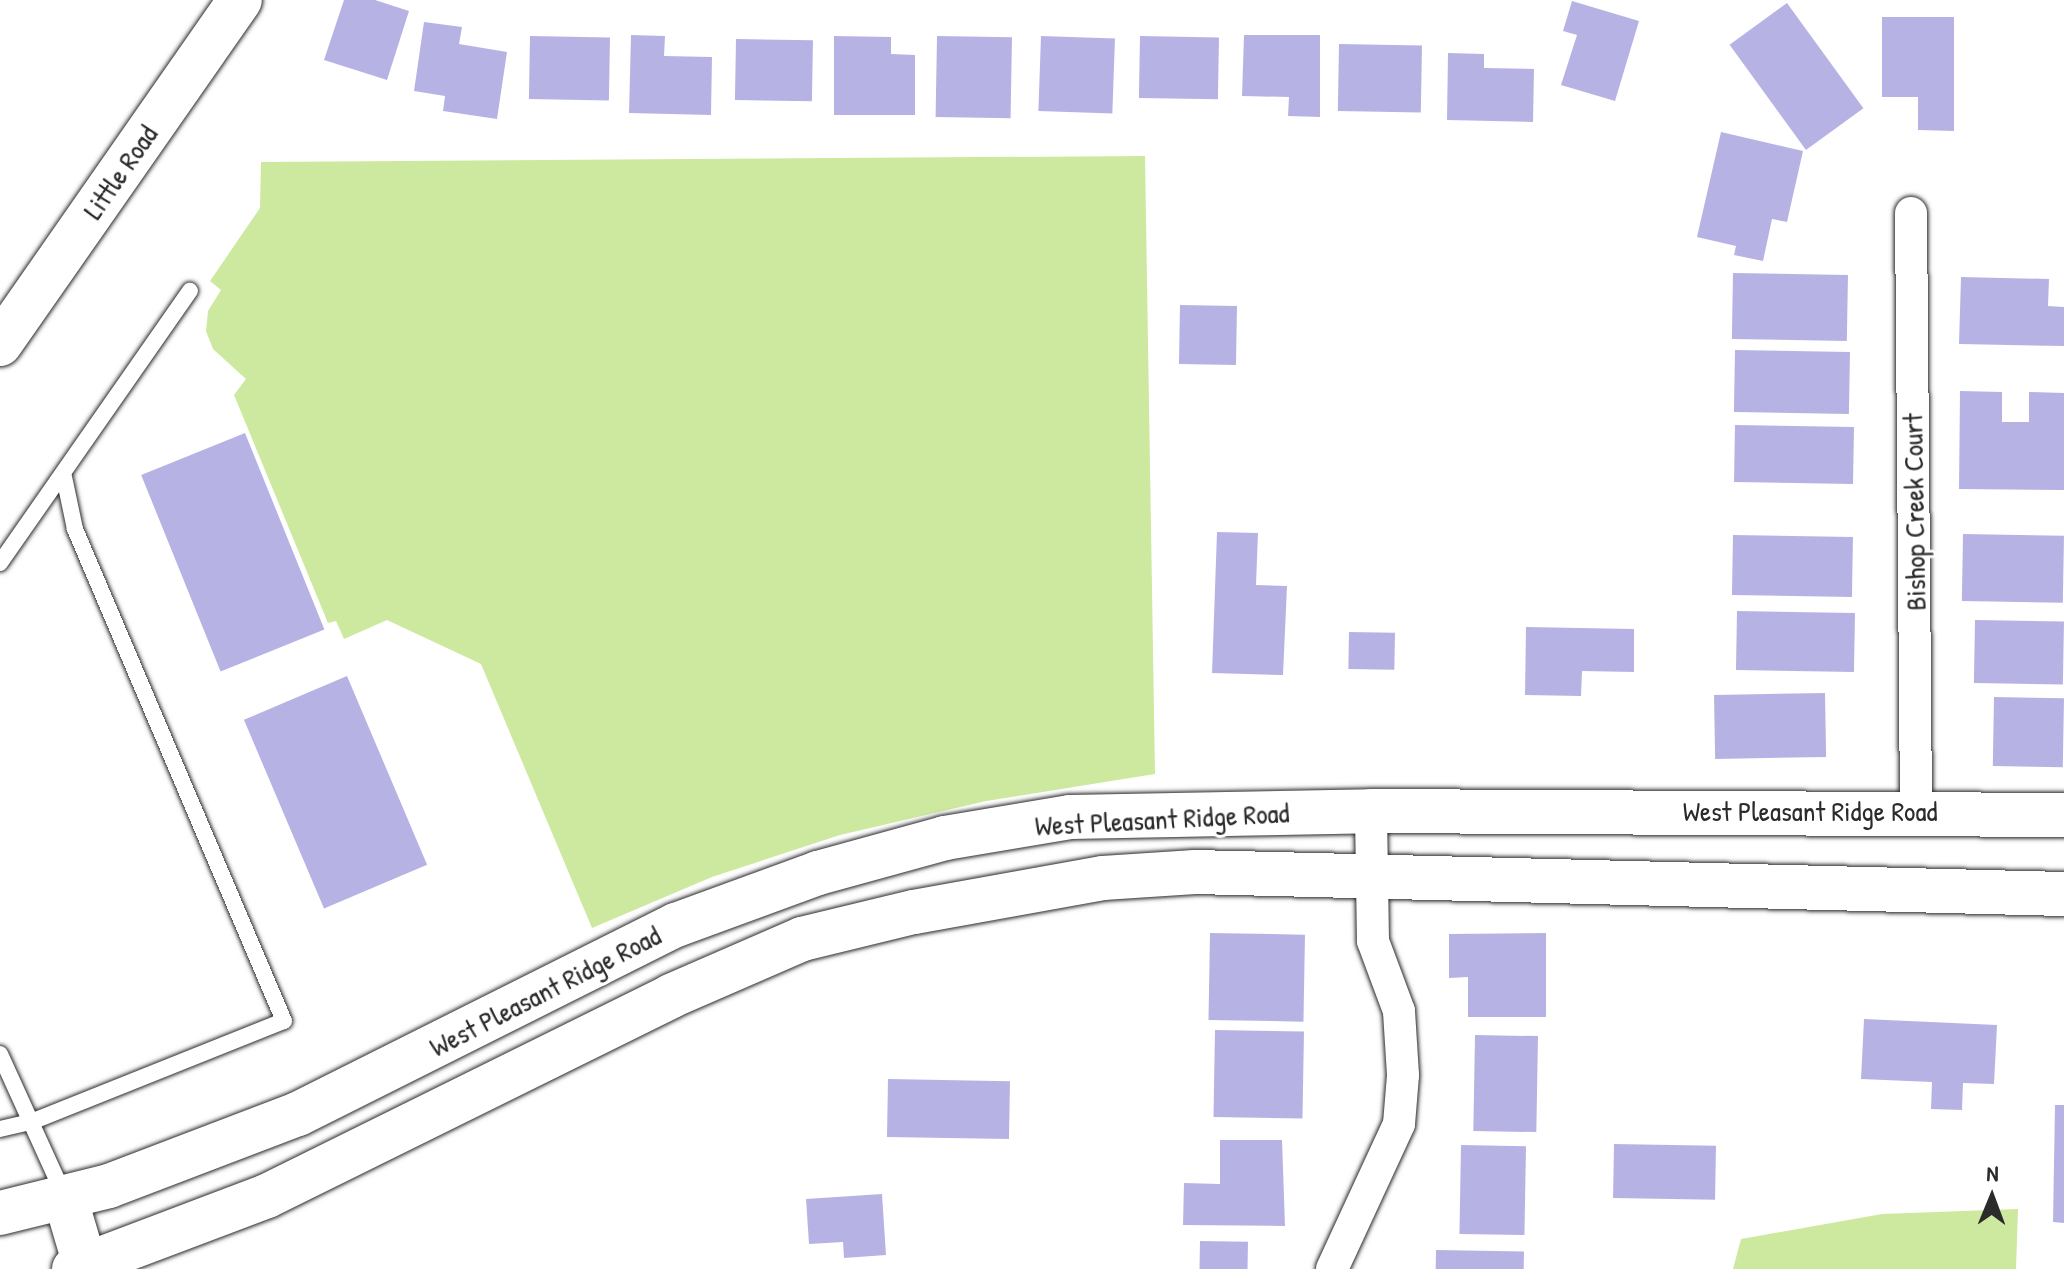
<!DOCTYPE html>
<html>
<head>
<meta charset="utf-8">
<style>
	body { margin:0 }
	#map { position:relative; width:2064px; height:1269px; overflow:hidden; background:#fff; font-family:"Patrick Hand",sans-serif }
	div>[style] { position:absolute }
	.green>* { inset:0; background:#cde99f }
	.building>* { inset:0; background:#b6b3e4; transform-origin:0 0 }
	.roads { filter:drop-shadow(0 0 2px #2b2b2b) drop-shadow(0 0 2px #2b2b2b) }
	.lane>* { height:16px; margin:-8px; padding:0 8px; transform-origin:8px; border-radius:8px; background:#fff }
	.street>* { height:32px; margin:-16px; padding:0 16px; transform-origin:16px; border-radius:16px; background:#fff }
	.secondary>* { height:44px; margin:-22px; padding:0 22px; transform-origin:22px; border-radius:22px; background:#fff }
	span { translate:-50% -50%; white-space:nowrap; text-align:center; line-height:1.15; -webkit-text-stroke:6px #fff; paint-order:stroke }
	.street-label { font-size:28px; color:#2b2b2b }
	.north { position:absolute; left:1952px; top:1157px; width:80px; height:80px; -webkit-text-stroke:6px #fff; paint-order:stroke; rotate:1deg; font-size:22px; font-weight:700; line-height:32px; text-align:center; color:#2b2b2b }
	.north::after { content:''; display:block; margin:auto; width:28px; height:36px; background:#2b2b2b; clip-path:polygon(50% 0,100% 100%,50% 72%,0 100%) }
</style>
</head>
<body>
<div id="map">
	<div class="green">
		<i style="clip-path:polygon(1145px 156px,1155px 774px,986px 801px,840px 835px,712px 877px,592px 928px,481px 664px,387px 620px,344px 639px,336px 621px,328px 623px,234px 395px,246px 379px,213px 349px,206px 331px,208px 311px,221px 290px,210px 281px,260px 208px,261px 162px)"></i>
		<i style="clip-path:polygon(2018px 1209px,2016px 1269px,1733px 1269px,1741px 1239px,1882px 1214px)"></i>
	</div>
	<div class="building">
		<i style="clip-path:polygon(344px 0,375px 0,409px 11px,387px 80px,324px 60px)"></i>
		<i style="clip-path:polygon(1572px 1px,1639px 21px,1615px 101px,1561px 85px,1577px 35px,1563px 31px)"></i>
		<i style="left:1787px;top:3px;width:130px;height:71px;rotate:54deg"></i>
		<i style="clip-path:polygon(1882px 17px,1954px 17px,1954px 131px,1918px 130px,1918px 97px,1882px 97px)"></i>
		<i style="clip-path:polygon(424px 22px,462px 27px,459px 44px,507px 52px,497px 119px,443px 111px,445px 96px,414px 91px)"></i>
		<i style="clip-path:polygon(631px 35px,665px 36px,664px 56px,712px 57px,711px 115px,629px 113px)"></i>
		<i style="clip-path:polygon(1244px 35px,1320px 35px,1320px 117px,1288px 116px,1289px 97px,1242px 96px)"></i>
		<i style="left:530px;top:36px;width:80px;height:63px;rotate:1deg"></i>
		<i style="clip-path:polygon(834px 36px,891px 37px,891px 54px,915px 55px,915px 115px,834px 115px)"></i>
		<i style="left:937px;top:36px;width:75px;height:81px;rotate:1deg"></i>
		<i style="left:1041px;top:36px;width:74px;height:75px;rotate:2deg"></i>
		<i style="left:1140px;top:36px;width:79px;height:62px;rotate:1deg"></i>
		<i style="left:736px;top:39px;width:77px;height:61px;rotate:1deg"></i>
		<i style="left:1339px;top:44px;width:83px;height:67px;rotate:1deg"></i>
		<i style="clip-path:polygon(1448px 53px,1484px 54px,1484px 68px,1534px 69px,1533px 122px,1447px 120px)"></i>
		<i style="clip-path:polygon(1721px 132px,1803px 151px,1787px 222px,1772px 219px,1763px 261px,1734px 255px,1736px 246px,1697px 237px)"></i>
		<i style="left:1733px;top:273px;width:115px;height:66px;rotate:1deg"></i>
		<i style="clip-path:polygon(1961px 277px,2049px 279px,2048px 306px,2064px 307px,2064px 346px,1959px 344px)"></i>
		<i style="left:1180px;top:305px;width:57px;height:59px;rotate:1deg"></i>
		<i style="left:1735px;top:350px;width:115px;height:62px;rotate:1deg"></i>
		<i style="clip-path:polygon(1960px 391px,2002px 392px,2002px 422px,2029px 422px,2029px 392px,2064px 393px,2064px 490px,1959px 489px)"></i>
		<i style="left:1735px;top:425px;width:119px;height:57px;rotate:1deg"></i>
		<i style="left:245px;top:433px;width:212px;height:112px;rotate:68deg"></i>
		<i style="clip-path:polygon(1217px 532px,1258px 533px,1256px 585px,1287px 586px,1283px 675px,1212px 673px)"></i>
		<i style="left:1963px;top:534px;width:101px;height:67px;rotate:1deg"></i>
		<i style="left:1733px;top:535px;width:120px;height:60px;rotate:1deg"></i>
		<i style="left:1737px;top:611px;width:118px;height:59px;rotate:1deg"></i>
		<i style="left:1975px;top:620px;width:89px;height:63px;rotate:1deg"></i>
		<i style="clip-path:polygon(1526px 627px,1634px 629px,1634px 672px,1582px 671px,1581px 696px,1525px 695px)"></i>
		<i style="left:1349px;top:632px;width:46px;height:37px;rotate:1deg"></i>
		<i style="left:347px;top:676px;width:205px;height:112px;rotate:67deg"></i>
		<i style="left:1825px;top:693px;width:64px;height:111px;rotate:89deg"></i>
		<i style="left:1994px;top:697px;width:70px;height:69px;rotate:1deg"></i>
		<i style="left:1210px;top:933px;width:95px;height:87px;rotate:1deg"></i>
		<i style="clip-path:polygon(1546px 933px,1546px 1017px,1468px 1017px,1468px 977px,1449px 978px,1449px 934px)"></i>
		<i style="clip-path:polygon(1864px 1019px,1997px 1025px,1994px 1084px,1963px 1083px,1962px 1110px,1931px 1109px,1932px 1082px,1861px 1079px)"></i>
		<i style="left:1215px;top:1030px;width:89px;height:87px;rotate:1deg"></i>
		<i style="left:1475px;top:1035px;width:63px;height:96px;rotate:1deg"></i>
		<i style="left:888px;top:1079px;width:122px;height:58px;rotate:1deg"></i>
		<i style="clip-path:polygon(2055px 1105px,2064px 1105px,2064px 1223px,2053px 1222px)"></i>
		<i style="clip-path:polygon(1220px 1140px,1282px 1140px,1285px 1226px,1183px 1225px,1184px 1183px,1220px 1184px)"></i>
		<i style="left:1614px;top:1144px;width:102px;height:54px;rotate:1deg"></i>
		<i style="left:1461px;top:1145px;width:65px;height:89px;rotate:1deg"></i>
		<i style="clip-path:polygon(882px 1194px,886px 1255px,844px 1258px,843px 1242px,809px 1244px,806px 1199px)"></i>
		<i style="left:1200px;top:1241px;width:48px;height:28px;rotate:1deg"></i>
		<i style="left:1436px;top:1250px;width:88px;height:19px;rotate:1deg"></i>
	</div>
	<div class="roads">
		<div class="lane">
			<i style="left:0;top:563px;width:332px;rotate:-55.1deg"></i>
			<i style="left:0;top:1054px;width:155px;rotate:65.6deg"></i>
			<i style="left:0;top:1129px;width:32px;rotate:-13deg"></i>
			<i style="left:31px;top:1122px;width:272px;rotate:-21.8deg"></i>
			<i style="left:284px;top:1021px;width:535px;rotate:-113.02deg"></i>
			<i style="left:75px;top:529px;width:53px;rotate:-101.9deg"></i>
		</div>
		<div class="street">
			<i style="left:1911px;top:213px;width:598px;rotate:89.52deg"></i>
			<i style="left:1332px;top:1269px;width:160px;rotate:-65.2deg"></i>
			<i style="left:1399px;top:1124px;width:49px;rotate:-85.3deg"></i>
			<i style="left:1403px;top:1075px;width:64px;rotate:-93.6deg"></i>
			<i style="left:1399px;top:1011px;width:75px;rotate:-110.4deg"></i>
			<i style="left:1373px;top:941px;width:130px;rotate:-90.9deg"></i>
		</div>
		<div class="secondary">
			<i style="left:0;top:344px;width:419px;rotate:-55.1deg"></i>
			<i style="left:65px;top:1197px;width:71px;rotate:73.6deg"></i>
			<i style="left:0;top:1213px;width:112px;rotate:-13.9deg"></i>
			<i style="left:109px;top:1186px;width:202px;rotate:-20.9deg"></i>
			<i style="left:298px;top:1114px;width:423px;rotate:-26.6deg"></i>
			<i style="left:676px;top:925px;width:151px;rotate:-20.1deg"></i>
			<i style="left:818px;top:873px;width:132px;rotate:-15.4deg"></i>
			<i style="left:945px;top:838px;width:127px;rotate:-9.5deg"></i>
			<i style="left:1070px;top:817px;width:301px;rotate:-1.1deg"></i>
			<i style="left:1371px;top:811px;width:693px;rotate:0.33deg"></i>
			<i style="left:74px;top:1269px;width:206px;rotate:-20.7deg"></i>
			<i style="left:267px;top:1196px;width:451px;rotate:-26.3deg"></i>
			<i style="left:671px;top:996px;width:143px;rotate:-23.5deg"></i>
			<i style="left:802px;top:939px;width:115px;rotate:-13.6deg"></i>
			<i style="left:914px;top:912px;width:192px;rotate:-10.2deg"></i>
			<i style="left:1103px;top:878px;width:92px;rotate:-3.7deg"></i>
			<i style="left:1195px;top:872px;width:869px;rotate:1.45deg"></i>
		</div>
	</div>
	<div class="street-label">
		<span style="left:120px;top:172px;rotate:-55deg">Little Road</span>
		<span style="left:1914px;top:512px;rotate:-91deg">Bishop Creek Court</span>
		<span style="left:1810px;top:811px">West Pleasant Ridge Road</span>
		<span style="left:1162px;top:819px;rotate:-3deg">West Pleasant Ridge Road</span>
		<span style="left:545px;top:991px;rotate:-27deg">West Pleasant Ridge Road</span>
	</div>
	<div class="north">N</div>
</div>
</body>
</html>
